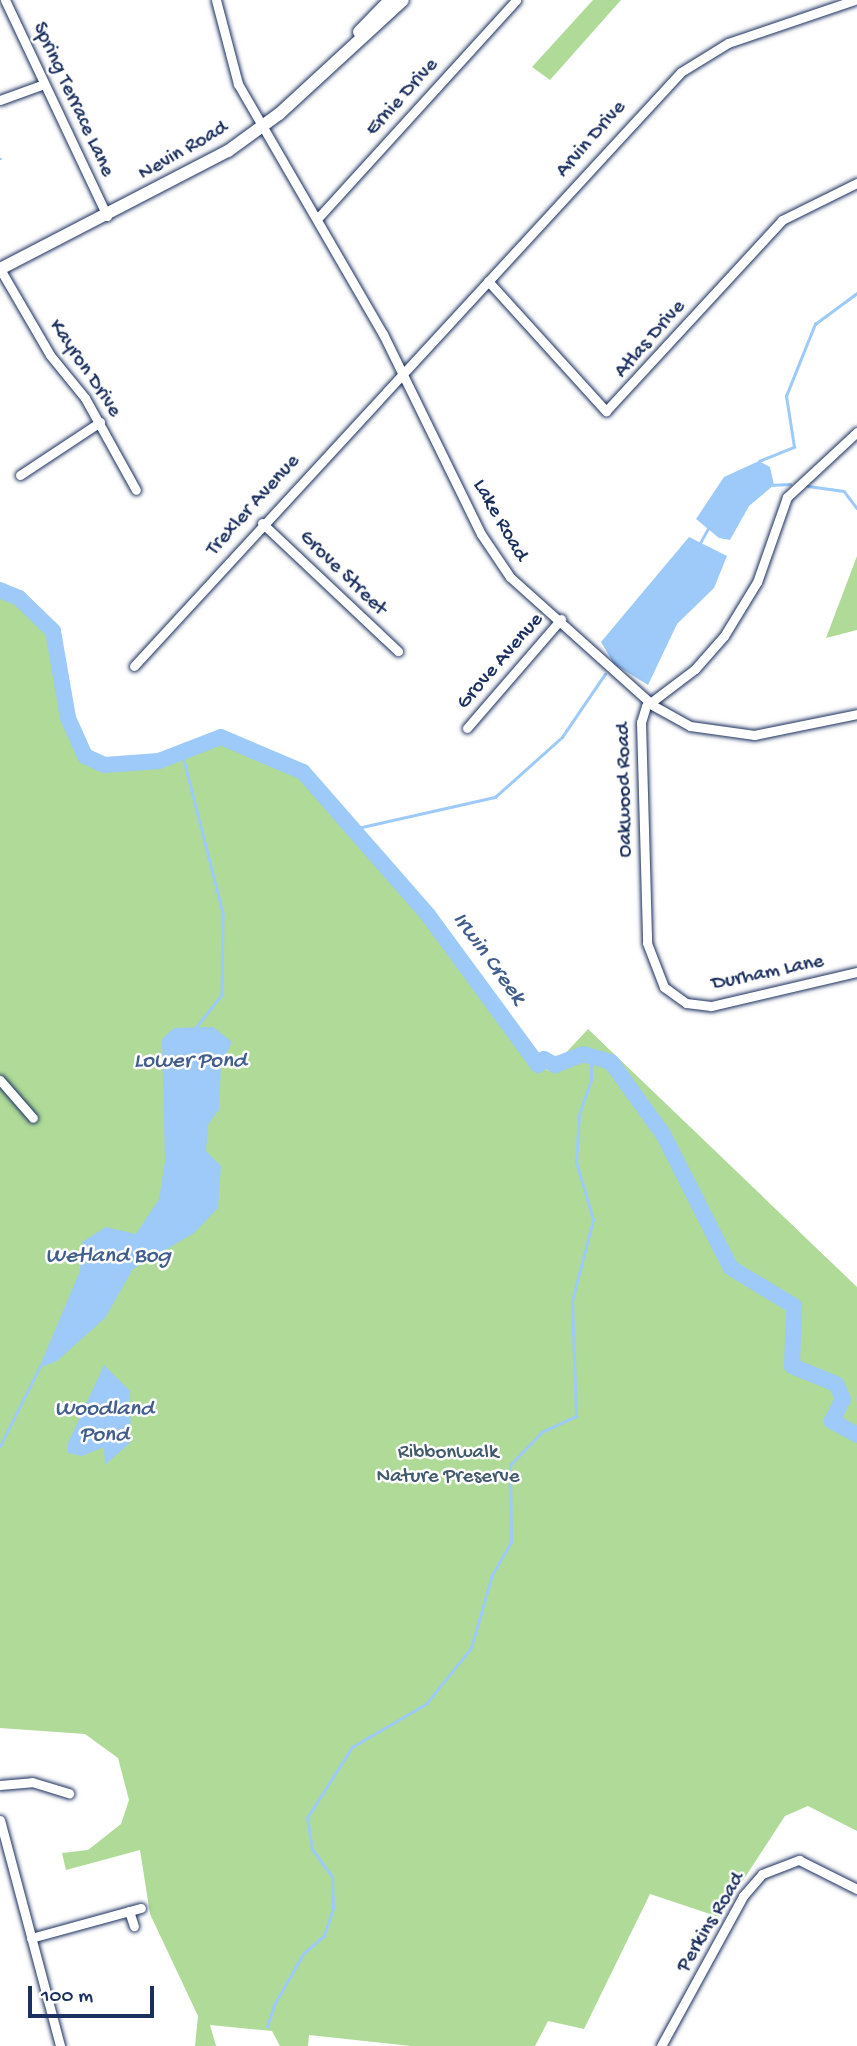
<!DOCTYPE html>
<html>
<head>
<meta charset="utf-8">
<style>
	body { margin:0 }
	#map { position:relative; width:857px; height:2046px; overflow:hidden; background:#fff; font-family:"Gochi Hand",sans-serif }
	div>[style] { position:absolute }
	.green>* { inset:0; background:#afda98 }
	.water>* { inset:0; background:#9dcaf8 }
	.stream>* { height:2.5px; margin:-1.25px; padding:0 1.25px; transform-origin:1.25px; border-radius:1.25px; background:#9dcaf8 }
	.river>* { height:16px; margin:-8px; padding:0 8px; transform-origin:8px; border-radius:8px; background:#9dcaf8 }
	.roads { filter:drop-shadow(0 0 2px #1b2f5e) drop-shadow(0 0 2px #1b2f5e) }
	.minor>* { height:9px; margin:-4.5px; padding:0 4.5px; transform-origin:4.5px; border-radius:4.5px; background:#fff }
	.major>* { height:12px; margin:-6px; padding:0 6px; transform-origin:6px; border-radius:6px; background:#fff }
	span { translate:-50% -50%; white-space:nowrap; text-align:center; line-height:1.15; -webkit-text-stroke:5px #fff; paint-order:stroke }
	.street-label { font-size:21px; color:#1b2f5e }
	.park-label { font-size:21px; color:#405a6c }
	.water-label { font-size:23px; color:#425e8c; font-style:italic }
	.scale { position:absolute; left:28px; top:1986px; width:126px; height:32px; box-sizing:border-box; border:4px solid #1b2f5e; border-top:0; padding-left:9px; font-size:21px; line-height:24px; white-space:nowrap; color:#1b2f5e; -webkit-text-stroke:5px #fff; paint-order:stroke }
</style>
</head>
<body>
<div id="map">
	<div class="green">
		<i style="clip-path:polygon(593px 0,621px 0,550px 80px,532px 67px)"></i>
		<i style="clip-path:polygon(857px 556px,857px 630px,826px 638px)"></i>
		<i style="clip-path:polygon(0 590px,19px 598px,53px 631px,68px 718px,85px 756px,105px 765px,159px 761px,221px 737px,303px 772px,428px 915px,538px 1065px,549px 1071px,588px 1029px,857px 1287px,857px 1831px,808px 1806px,785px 1816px,719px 1917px,650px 1894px,584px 2029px,548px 2021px,535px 2046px,411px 2046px,309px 2035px,308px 2046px,280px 2046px,272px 2031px,210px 2025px,216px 2046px,195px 2046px,198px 2016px,150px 1914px,140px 1850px,66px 1870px,62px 1853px,88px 1850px,121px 1824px,129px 1800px,118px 1758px,85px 1734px,0 1728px)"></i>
	</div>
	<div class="water">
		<i style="clip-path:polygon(759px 461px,770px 467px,774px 485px,749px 506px,730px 540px,719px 538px,696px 519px,724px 477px)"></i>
		<i style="clip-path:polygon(689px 537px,727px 556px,714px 588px,677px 624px,648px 685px,614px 664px,601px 642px)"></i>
		<i style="clip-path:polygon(213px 1027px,232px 1042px,221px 1064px,219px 1109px,208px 1125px,206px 1151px,221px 1166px,218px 1208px,194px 1233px,133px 1269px,105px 1318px,57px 1361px,39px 1368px,80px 1271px,82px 1242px,106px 1227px,136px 1234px,159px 1199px,165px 1161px,162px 1039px,174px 1028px)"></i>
		<i style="clip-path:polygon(104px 1365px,130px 1391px,131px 1442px,105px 1465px,104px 1447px,82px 1456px,68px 1453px,68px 1443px)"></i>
	</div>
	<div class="stream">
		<i style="left:0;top:159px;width:1px"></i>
		<i style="left:759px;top:461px;width:38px;rotate:-22deg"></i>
		<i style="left:794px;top:447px;width:52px;rotate:-98.9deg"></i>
		<i style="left:786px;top:396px;width:78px;rotate:-68.1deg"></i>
		<i style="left:815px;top:324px;width:52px;rotate:-36.4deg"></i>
		<i style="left:770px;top:485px;width:20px;rotate:-3deg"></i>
		<i style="left:808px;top:486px;width:36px;rotate:8deg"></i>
		<i style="left:844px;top:491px;width:21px;rotate:53deg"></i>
		<i style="left:700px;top:543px;width:21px;rotate:-61deg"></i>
		<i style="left:182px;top:752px;width:166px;rotate:75.7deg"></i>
		<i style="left:223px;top:913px;width:82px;rotate:90.7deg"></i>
		<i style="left:222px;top:995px;width:42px;rotate:128.2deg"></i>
		<i style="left:353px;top:829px;width:146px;rotate:-12.7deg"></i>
		<i style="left:495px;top:797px;width:90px;rotate:-41.8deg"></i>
		<i style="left:562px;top:737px;width:76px;rotate:-55.7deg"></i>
		<i style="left:0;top:1446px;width:89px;rotate:-63.4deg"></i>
		<i style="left:267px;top:2027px;width:23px;rotate:-72deg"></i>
		<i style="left:274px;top:2005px;width:59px;rotate:-60.4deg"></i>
		<i style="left:303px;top:1954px;width:28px;rotate:-41deg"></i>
		<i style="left:324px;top:1936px;width:28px;rotate:-72deg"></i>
		<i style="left:333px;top:1909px;width:32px;rotate:-92deg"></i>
		<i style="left:332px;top:1877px;width:34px;rotate:-126deg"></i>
		<i style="left:312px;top:1849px;width:31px;rotate:-99deg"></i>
		<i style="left:307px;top:1818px;width:84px;rotate:-57.6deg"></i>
		<i style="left:352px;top:1747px;width:86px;rotate:-30.2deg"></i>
		<i style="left:426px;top:1704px;width:72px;rotate:-51.2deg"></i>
		<i style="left:471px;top:1648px;width:76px;rotate:-74deg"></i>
		<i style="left:492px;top:1575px;width:38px;rotate:-60deg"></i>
		<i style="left:511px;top:1542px;width:77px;rotate:-90.7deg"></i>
		<i style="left:510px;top:1465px;width:46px;rotate:-45.9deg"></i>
		<i style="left:542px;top:1432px;width:38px;rotate:-25deg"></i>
		<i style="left:576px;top:1416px;width:115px;rotate:-92deg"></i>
		<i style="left:572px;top:1301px;width:84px;rotate:-75.5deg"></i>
		<i style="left:593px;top:1220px;width:60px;rotate:-106.3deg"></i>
		<i style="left:576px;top:1162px;width:47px;rotate:-86.3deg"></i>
		<i style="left:579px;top:1115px;width:36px;rotate:-71deg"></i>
		<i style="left:591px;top:1081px;width:19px;rotate:-90deg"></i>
		<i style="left:591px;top:1062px;width:11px;rotate:-135deg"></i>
	</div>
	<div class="river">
		<i style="left:0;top:590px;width:21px;rotate:23deg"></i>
		<i style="left:19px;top:598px;width:47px;rotate:44.1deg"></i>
		<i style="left:53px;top:631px;width:88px;rotate:80.2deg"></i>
		<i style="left:68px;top:718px;width:42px;rotate:65.9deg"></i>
		<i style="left:85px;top:756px;width:21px;rotate:25deg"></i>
		<i style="left:104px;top:765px;width:55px;rotate:-4.2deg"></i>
		<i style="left:159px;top:761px;width:66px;rotate:-21.2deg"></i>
		<i style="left:221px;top:737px;width:89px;rotate:23.1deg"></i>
		<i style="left:303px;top:772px;width:190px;rotate:48.8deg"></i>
		<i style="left:428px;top:915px;width:186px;rotate:53.7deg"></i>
		<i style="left:538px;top:1065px;width:8px;rotate:-45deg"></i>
		<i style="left:544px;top:1059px;width:13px;rotate:29deg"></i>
		<i style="left:555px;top:1065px;width:30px;rotate:-21deg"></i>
		<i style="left:583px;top:1054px;width:29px;rotate:16deg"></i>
		<i style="left:611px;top:1062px;width:89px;rotate:54.2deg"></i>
		<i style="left:663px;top:1134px;width:150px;rotate:63.1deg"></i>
		<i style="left:731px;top:1268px;width:74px;rotate:31.1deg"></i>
		<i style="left:794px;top:1306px;width:60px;rotate:91.9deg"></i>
		<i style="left:792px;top:1366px;width:48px;rotate:22.2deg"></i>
		<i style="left:836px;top:1384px;width:17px;rotate:65deg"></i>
		<i style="left:843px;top:1399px;width:25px;rotate:117deg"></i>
		<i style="left:832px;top:1421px;width:29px;rotate:29deg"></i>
	</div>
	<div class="roads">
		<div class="minor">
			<i style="left:5px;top:0;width:239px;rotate:64.7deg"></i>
			<i style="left:216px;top:0;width:87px;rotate:75.3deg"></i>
			<i style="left:238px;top:84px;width:289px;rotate:59.9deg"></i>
			<i style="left:383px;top:334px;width:223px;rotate:63.9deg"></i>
			<i style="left:481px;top:534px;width:52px;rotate:56deg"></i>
			<i style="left:510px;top:577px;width:193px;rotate:41.9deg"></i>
			<i style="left:654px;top:706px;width:41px;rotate:29.1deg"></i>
			<i style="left:690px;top:726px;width:65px;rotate:8deg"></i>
			<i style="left:754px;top:735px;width:105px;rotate:-11.5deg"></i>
			<i style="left:0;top:100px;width:47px;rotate:-20deg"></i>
			<i style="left:317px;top:219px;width:296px;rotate:-47.7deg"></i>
			<i style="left:0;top:269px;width:99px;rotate:59.8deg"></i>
			<i style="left:50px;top:355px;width:55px;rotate:50.9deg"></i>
			<i style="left:85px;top:398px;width:105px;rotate:61deg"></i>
			<i style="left:488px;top:281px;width:176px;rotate:47.8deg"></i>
			<i style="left:606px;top:411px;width:260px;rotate:-47.3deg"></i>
			<i style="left:782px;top:220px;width:84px;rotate:-26.3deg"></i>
			<i style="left:857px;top:432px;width:96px;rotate:137.1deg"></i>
			<i style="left:787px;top:497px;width:90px;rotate:109.4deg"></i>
			<i style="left:757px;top:582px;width:63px;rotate:121.4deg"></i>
			<i style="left:724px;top:636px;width:44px;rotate:131.3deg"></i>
			<i style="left:695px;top:669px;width:61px;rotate:142.9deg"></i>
			<i style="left:646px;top:706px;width:17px;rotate:107deg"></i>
			<i style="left:641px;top:722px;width:221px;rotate:88.4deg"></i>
			<i style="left:647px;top:943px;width:47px;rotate:68.9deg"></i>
			<i style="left:664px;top:987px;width:27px;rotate:36deg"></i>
			<i style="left:686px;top:1003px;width:25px;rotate:7deg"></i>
			<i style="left:711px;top:1006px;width:150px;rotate:-13.1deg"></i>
			<i style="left:20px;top:475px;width:96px;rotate:-33.5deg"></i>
			<i style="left:262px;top:523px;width:187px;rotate:43.3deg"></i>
			<i style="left:134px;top:666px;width:807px;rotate:-47.36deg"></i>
			<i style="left:681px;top:72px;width:55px;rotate:-31.7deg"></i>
			<i style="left:728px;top:43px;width:133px;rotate:-18.8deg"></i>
			<i style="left:467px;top:728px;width:144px;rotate:-49.2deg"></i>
			<i style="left:0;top:1080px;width:50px;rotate:49deg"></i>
			<i style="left:0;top:1785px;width:32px;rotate:-5deg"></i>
			<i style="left:32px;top:1782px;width:39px;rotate:17deg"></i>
			<i style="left:0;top:1820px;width:234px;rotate:75.1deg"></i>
			<i style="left:129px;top:1911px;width:16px;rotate:72deg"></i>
			<i style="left:31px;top:1938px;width:114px;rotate:-15.3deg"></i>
			<i style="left:661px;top:2046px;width:171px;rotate:-61.3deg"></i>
			<i style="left:743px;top:1896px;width:29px;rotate:-49deg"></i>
			<i style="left:762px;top:1874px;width:40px;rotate:-21deg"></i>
			<i style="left:799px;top:1860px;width:65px;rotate:26.6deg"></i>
		</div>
		<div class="major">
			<i style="left:359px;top:32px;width:45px;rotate:-45.9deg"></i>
			<i style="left:0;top:269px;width:257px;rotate:-27.4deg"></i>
			<i style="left:228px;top:151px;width:63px;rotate:-36deg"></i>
			<i style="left:279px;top:114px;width:168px;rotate:-42.6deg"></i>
		</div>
	</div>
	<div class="street-label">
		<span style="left:403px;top:98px;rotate:-48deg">Ernie Drive</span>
		<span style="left:72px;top:100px;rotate:65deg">Spring Terrace Lane</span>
		<span style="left:592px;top:140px;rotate:-49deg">Arvin Drive</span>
		<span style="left:184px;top:152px;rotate:-30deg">Nevin Road</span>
		<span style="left:651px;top:340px;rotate:-49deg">Atlas Drive</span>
		<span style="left:84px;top:369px;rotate:56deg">Kayron Drive</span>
		<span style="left:254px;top:506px;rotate:-48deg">Trexler Avenue</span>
		<span style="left:499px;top:521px;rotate:60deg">Lake Road</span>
		<span style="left:342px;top:574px;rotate:44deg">Grove Street</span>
		<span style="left:501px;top:662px;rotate:-49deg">Grove Avenue</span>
		<span style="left:626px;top:790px;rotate:-91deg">Oakwood Road</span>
		<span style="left:768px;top:974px;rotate:-12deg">Durham Lane</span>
		<span style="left:712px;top:1923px;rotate:-59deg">Perkins Road</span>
	</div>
	<div class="park-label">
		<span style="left:448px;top:1466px">Ribbonwalk<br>Nature Preserve</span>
	</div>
	<div class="water-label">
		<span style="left:488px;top:959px;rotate:54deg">Irwin Creek</span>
		<span style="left:190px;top:1062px">Lower Pond</span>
		<span style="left:108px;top:1257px">Wetland Bog</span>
		<span style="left:104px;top:1423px">Woodland<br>Pond</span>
	</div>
	<div class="scale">100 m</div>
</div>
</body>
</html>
